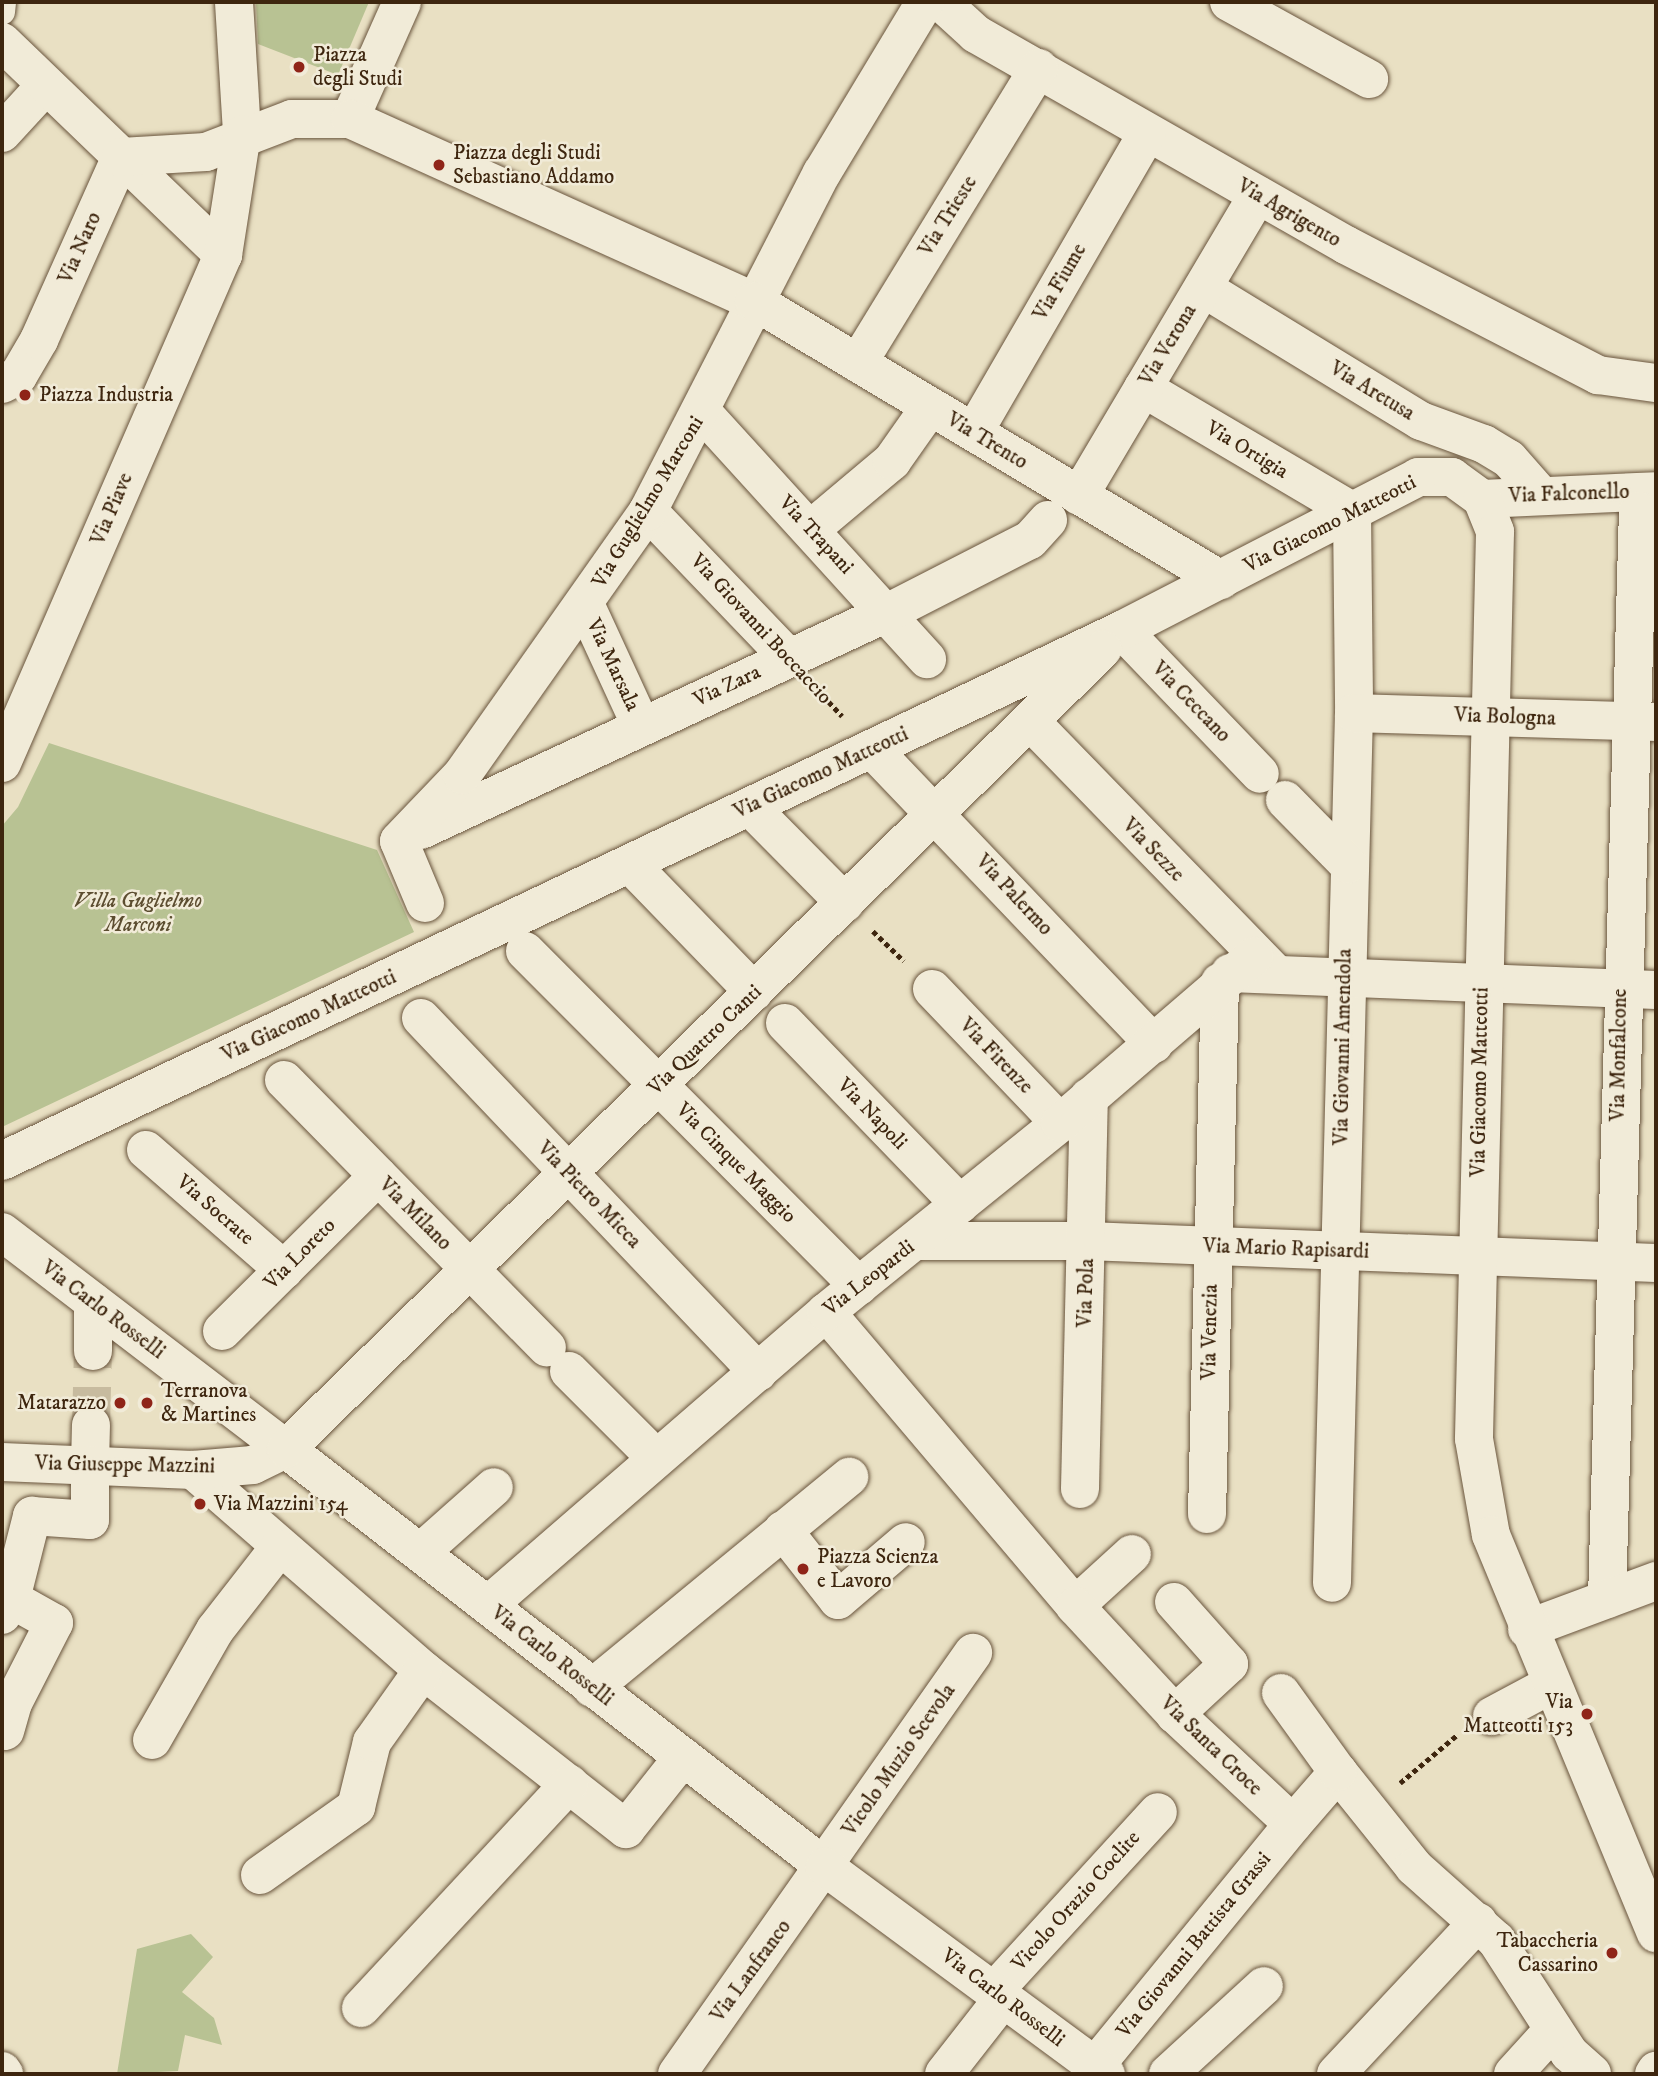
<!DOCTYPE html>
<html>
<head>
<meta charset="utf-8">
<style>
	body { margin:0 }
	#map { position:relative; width:1658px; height:2076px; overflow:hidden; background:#e9e0c3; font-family:"IM FELL DW Pica",serif }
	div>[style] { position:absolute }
	.green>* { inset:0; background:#b8c293 }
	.pedestrian-tunnel>* { height:38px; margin-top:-19px; transform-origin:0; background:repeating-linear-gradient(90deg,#c7bb9f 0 38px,transparent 0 57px) }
	.path>* { height:4.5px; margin-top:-2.25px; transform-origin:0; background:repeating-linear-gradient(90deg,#3e260f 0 5px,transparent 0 8.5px) }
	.roads { filter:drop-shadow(0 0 2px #69543c) drop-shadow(0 0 2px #69543c) }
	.service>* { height:26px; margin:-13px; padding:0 13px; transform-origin:13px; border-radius:13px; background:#f1ebd8 }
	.pedestrian>* { height:38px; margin:-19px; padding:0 19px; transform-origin:19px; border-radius:19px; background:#f1ebd8 }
	.minor>* { height:38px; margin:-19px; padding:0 19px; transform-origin:19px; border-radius:19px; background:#f1ebd8 }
	.tertiary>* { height:38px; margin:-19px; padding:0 19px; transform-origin:19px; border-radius:19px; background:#f1ebd8 }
	.secondary>* { height:38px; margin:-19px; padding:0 19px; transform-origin:19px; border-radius:19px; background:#f1ebd8 }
	.dots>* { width:19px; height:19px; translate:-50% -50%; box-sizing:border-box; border:4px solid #f1ebd8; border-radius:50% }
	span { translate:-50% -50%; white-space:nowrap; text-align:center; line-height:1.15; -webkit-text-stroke:5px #f1ebd8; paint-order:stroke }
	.poi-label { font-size:21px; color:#3e260f }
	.left { translate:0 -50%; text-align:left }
	.right { translate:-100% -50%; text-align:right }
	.street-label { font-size:21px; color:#3e260f }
	.park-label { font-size:21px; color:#5c4d30; font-style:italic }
	.frame { position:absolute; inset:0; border:4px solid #3e260f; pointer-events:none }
</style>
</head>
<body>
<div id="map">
	<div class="green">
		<i style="clip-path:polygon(256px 2px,369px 2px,338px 75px,258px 44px)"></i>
		<i style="clip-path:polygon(49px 743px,377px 850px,414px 932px,2px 1127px,2px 826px,18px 807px)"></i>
		<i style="clip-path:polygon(191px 1934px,213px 1957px,182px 1992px,214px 2018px,222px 2045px,185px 2035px,178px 2071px,117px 2074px,137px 1949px)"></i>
	</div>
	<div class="pedestrian-tunnel">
		<i style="left:91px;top:1425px;width:74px;rotate:-88.5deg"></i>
	</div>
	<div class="path">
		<i style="left:817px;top:689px;width:37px;rotate:47deg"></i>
		<i style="left:873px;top:931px;width:43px;rotate:44.1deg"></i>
		<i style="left:1400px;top:1783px;width:75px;rotate:-40.1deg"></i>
	</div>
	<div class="roads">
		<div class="service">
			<i style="left:2px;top:12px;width:10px;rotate:-84deg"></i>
		</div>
		<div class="pedestrian">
			<i style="left:93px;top:1351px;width:49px;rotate:-90deg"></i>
			<i style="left:90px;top:1465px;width:40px;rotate:-88.6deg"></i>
			<i style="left:422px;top:1551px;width:96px;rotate:-41.6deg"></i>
			<i style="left:1075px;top:1606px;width:77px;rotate:-42.4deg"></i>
			<i style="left:1168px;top:2074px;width:130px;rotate:-42.5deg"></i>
		</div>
		<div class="minor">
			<i style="left:234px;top:2px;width:132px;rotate:86.5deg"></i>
			<i style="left:941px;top:2px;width:47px;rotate:42.4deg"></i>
			<i style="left:976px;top:34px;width:426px;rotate:29.7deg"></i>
			<i style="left:1346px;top:245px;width:284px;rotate:27.3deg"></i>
			<i style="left:1598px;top:375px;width:59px;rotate:7.9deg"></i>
			<i style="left:1229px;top:2px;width:160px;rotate:28.8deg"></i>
			<i style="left:350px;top:119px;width:128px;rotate:-66deg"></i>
			<i style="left:2px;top:133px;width:65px;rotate:-47.5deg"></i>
			<i style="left:1203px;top:288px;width:255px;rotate:31.4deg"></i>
			<i style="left:1421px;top:421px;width:67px;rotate:20.1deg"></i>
			<i style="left:1484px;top:444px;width:29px;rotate:31deg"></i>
			<i style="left:1509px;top:459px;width:44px;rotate:48.7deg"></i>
			<i style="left:858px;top:363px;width:346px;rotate:-58.5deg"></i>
			<i style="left:2px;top:384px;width:18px;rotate:-27deg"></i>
			<i style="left:18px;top:376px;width:42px;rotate:-59.7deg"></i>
			<i style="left:39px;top:340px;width:201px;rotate:-65.9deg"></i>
			<i style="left:1143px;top:388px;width:243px;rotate:30.5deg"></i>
			<i style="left:1352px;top:511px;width:202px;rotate:89.4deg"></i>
			<i style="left:1354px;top:713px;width:870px;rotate:91.45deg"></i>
			<i style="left:703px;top:413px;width:333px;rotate:47.7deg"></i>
			<i style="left:974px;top:432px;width:345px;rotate:-59.9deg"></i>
			<i style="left:1079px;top:496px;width:350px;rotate:-59.3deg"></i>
			<i style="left:1482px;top:499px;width:174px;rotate:-2.6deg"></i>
			<i style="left:648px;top:511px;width:202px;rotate:46.2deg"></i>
			<i style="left:811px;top:529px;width:106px;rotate:-40deg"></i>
			<i style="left:892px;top:461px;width:66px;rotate:-54.9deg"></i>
			<i style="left:585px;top:604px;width:134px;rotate:65.3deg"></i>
			<i style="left:1122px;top:630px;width:199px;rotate:46.2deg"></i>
			<i style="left:1354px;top:713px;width:302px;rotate:1.7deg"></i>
			<i style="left:1031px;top:722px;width:347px;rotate:45.8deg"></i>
			<i style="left:872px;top:749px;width:408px;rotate:46.3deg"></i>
			<i style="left:1285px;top:800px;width:90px;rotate:45.5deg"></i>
			<i style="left:750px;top:807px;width:135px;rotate:45.3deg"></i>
			<i style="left:421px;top:830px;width:516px;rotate:-24.98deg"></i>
			<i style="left:889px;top:612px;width:158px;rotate:-27.1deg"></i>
			<i style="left:1030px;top:540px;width:27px;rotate:-48deg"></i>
			<i style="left:630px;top:864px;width:178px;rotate:45.9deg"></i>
			<i style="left:425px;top:903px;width:67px;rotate:-112.8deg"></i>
			<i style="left:399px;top:841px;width:91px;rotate:-46.3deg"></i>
			<i style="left:462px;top:775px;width:323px;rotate:-54.8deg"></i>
			<i style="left:648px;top:511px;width:380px;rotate:-62.8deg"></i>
			<i style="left:822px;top:173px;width:200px;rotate:-58.9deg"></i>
			<i style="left:525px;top:951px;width:473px;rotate:45.1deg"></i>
			<i style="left:1230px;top:973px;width:426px;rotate:2.3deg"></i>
			<i style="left:932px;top:989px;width:185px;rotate:46.3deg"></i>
			<i style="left:421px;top:1018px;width:489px;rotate:46.4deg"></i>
			<i style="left:785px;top:1023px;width:252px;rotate:46deg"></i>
			<i style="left:284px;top:1080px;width:375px;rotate:45.5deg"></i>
			<i style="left:146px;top:1150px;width:183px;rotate:41deg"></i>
			<i style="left:2px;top:1232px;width:357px;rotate:37.4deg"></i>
			<i style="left:916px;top:1241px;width:171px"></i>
			<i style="left:1087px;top:1241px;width:569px;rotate:2.21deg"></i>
			<i style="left:826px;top:1312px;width:385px;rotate:49.7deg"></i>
			<i style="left:1075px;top:1606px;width:147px;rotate:47.2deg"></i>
			<i style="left:1175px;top:1714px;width:161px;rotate:43deg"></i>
			<i style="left:1293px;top:1824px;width:69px;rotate:-49.1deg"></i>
			<i style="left:1338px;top:1772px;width:122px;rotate:51.3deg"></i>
			<i style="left:1414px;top:1867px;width:110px;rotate:41.7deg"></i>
			<i style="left:1496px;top:1940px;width:135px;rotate:57.1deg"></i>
			<i style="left:1569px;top:2053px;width:31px;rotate:42deg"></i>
			<i style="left:222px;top:1331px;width:220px;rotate:-44.8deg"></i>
			<i style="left:569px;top:1371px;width:123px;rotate:45deg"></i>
			<i style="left:193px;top:1470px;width:305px;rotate:41deg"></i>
			<i style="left:423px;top:1670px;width:258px;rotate:38.1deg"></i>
			<i style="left:626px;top:1829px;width:92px;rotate:-51.6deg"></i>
			<i style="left:1080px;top:1489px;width:392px;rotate:-88.7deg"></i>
			<i style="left:1207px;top:1514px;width:532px;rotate:-88.6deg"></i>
			<i style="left:783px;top:1530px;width:89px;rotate:51.8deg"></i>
			<i style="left:838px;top:1600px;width:89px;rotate:-40.5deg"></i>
			<i style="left:1607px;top:1599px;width:1089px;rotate:-88.37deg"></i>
			<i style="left:1174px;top:1602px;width:83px;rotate:48.4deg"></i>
			<i style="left:1229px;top:1664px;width:74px;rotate:137.2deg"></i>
			<i style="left:488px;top:1605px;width:447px;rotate:-40.9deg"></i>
			<i style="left:826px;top:1312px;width:301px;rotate:-38.9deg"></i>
			<i style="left:1060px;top:1123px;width:256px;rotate:-40.7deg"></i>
			<i style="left:2px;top:1615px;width:18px;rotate:-61deg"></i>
			<i style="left:11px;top:1599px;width:86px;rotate:-75.8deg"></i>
			<i style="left:32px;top:1516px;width:58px;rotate:3.9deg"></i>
			<i style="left:90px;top:1520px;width:55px;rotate:-90deg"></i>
			<i style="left:1527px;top:1629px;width:138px;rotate:-20.4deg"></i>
			<i style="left:592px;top:1688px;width:333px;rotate:-39.4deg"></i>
			<i style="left:1281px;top:1693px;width:97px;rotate:54.2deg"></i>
			<i style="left:1492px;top:1716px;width:66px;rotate:-28.1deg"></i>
			<i style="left:5px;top:1731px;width:29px;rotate:-74deg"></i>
			<i style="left:13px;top:1703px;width:90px;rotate:-62.9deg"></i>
			<i style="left:54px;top:1623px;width:49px;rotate:-150.8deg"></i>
			<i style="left:152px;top:1740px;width:127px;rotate:-60.2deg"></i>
			<i style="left:215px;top:1630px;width:103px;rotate:-52.1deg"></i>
			<i style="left:260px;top:1875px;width:118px;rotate:-35.3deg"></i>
			<i style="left:356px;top:1807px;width:67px;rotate:-76.2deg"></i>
			<i style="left:372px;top:1742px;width:88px;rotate:-54.7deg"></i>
			<i style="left:995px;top:1990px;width:241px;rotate:-47.5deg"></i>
			<i style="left:361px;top:2008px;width:306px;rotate:-47.1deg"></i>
			<i style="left:1095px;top:2066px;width:313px;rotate:-50.7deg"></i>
			<i style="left:2px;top:2071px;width:4px;rotate:56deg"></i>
			<i style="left:677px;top:2074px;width:515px;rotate:-54.89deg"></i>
			<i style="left:944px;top:2074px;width:93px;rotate:-52deg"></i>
			<i style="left:1336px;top:2074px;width:208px;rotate:-46.9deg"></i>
			<i style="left:1513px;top:2074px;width:59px;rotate:-47.7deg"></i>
			<i style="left:1654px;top:2074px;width:4px;rotate:-56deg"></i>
		</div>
		<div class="tertiary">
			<i style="left:286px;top:1449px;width:682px;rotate:37.79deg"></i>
			<i style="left:825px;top:1867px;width:349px;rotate:36.4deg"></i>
		</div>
		<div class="secondary">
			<i style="left:2px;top:42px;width:307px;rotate:43.9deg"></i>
			<i style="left:121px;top:157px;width:85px;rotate:-3.4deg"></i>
			<i style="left:206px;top:152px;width:92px;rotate:-21deg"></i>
			<i style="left:292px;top:119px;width:58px"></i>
			<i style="left:350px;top:119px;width:443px;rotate:24.3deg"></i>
			<i style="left:754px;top:301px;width:544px;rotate:30.86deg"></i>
			<i style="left:2px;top:763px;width:554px;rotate:-66.49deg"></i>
			<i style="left:223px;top:255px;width:122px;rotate:-81.1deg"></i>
			<i style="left:2px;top:1161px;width:1240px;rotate:-25.37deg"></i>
			<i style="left:1122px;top:630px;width:333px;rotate:-27.3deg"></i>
			<i style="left:1418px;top:477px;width:34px"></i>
			<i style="left:1452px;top:477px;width:37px;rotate:36deg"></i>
			<i style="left:1482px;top:499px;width:35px;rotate:68deg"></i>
			<i style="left:1495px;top:532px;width:907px;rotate:91.33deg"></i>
			<i style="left:1474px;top:1439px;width:97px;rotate:80deg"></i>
			<i style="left:1491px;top:1535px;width:431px;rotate:67.5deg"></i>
			<i style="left:2px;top:1462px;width:191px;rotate:2.4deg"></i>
			<i style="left:193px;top:1470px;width:60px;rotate:-4.8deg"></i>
			<i style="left:253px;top:1465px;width:37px;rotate:-26deg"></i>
			<i style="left:286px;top:1449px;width:1143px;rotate:-44.4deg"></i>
		</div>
	</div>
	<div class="dots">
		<i style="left:299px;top:67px;background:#8f2418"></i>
		<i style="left:439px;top:165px;background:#8f2418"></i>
		<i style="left:25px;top:395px;background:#8f2418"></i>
		<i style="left:120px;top:1403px;background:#8f2418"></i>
		<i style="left:147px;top:1403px;background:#8f2418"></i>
		<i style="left:200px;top:1504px;background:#8f2418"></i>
		<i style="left:803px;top:1569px;background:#8f2418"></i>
		<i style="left:1587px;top:1714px;background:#8f2418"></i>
		<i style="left:1612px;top:1953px;background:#8f2418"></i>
	</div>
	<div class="poi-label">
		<span class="left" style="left:313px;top:67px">Piazza<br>degli Studi</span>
		<span class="left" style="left:453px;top:165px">Piazza degli Studi<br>Sebastiano Addamo</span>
		<span class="left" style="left:39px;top:395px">Piazza Industria</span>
		<span class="left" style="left:161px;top:1403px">Terranova<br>&amp; Martines</span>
		<span class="right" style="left:106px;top:1403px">Matarazzo</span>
		<span class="left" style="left:214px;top:1504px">Via Mazzini 154</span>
		<span class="left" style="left:817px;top:1569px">Piazza Scienza<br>e Lavoro</span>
		<span class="right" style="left:1573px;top:1714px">Via<br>Matteotti 153</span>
		<span class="right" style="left:1598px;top:1953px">Tabaccheria<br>Cassarino</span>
	</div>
	<div class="street-label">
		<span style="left:1289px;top:213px;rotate:30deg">Via Agrigento</span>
		<span style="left:948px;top:216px;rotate:-58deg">Via Trieste</span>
		<span style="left:80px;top:248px;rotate:-66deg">Via Naro</span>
		<span style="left:1060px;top:282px;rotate:-60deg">Via Fiume</span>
		<span style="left:1168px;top:345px;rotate:-59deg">Via Verona</span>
		<span style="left:1372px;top:391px;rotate:31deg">Via Aretusa</span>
		<span style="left:987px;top:441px;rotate:31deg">Via Trento</span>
		<span style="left:1247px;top:450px;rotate:31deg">Via Ortigia</span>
		<span style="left:1569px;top:494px;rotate:-2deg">Via Falconello</span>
		<span style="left:648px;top:502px;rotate:-59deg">Via Guglielmo Marconi</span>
		<span style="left:112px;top:509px;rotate:-67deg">Via Piave</span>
		<span style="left:1330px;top:524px;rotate:-27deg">Via Giacomo Matteotti</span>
		<span style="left:816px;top:535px;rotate:47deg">Via Trapani</span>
		<span style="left:761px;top:629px;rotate:47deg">Via Giovanni Boccaccio</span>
		<span style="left:613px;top:665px;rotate:65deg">Via Marsala</span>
		<span style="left:727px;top:686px;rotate:-25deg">Via Zara</span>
		<span style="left:1191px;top:702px;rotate:46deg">Via Ceccano</span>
		<span style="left:1505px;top:717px;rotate:2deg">Via Bologna</span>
		<span style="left:821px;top:773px;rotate:-25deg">Via Giacomo Matteotti</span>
		<span style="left:1153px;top:850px;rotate:46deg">Via Sezze</span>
		<span style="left:1014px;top:895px;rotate:47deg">Via Palermo</span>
		<span style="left:309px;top:1016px;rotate:-25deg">Via Giacomo Matteotti</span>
		<span style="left:705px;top:1040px;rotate:-44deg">Via Quattro Canti</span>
		<span style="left:1343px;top:1047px;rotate:-89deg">Via Giovanni Amendola</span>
		<span style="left:1619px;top:1055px;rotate:-89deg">Via Monfalcone</span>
		<span style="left:996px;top:1056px;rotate:46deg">Via Firenze</span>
		<span style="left:1480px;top:1082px;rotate:-89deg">Via Giacomo Matteotti</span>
		<span style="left:872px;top:1114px;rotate:46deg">Via Napoli</span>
		<span style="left:736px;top:1163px;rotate:45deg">Via Cinque Maggio</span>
		<span style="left:589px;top:1195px;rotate:46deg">Via Pietro Micca</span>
		<span style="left:215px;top:1210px;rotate:41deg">Via Socrate</span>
		<span style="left:415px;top:1214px;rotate:45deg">Via Milano</span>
		<span style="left:1286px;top:1249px;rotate:2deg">Via Mario Rapisardi</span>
		<span style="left:300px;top:1254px;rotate:-45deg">Via Loreto</span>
		<span style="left:869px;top:1278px;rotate:-38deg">Via Leopardi</span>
		<span style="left:1086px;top:1293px;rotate:-88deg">Via Pola</span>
		<span style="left:103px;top:1310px;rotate:37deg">Via Carlo Rosselli</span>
		<span style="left:1210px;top:1332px;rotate:-89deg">Via Venezia</span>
		<span style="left:125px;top:1465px;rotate:1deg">Via Giuseppe Mazzini</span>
		<span style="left:552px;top:1656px;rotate:38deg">Via Carlo Rosselli</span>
		<span style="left:1211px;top:1746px;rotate:44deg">Via Santa Croce</span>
		<span style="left:899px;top:1760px;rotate:-55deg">Vicolo Muzio Scevola</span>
		<span style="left:1076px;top:1901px;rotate:-48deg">Vicolo Orazio Coclite</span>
		<span style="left:1194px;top:1945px;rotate:-51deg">Via Giovanni Battista Grassi</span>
		<span style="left:751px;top:1971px;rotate:-54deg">Via Lanfranco</span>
		<span style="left:1003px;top:1998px;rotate:37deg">Via Carlo Rosselli</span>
	</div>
	<div class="park-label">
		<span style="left:138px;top:913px">Villa Guglielmo<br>Marconi</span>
	</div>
	<div class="frame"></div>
</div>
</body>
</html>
